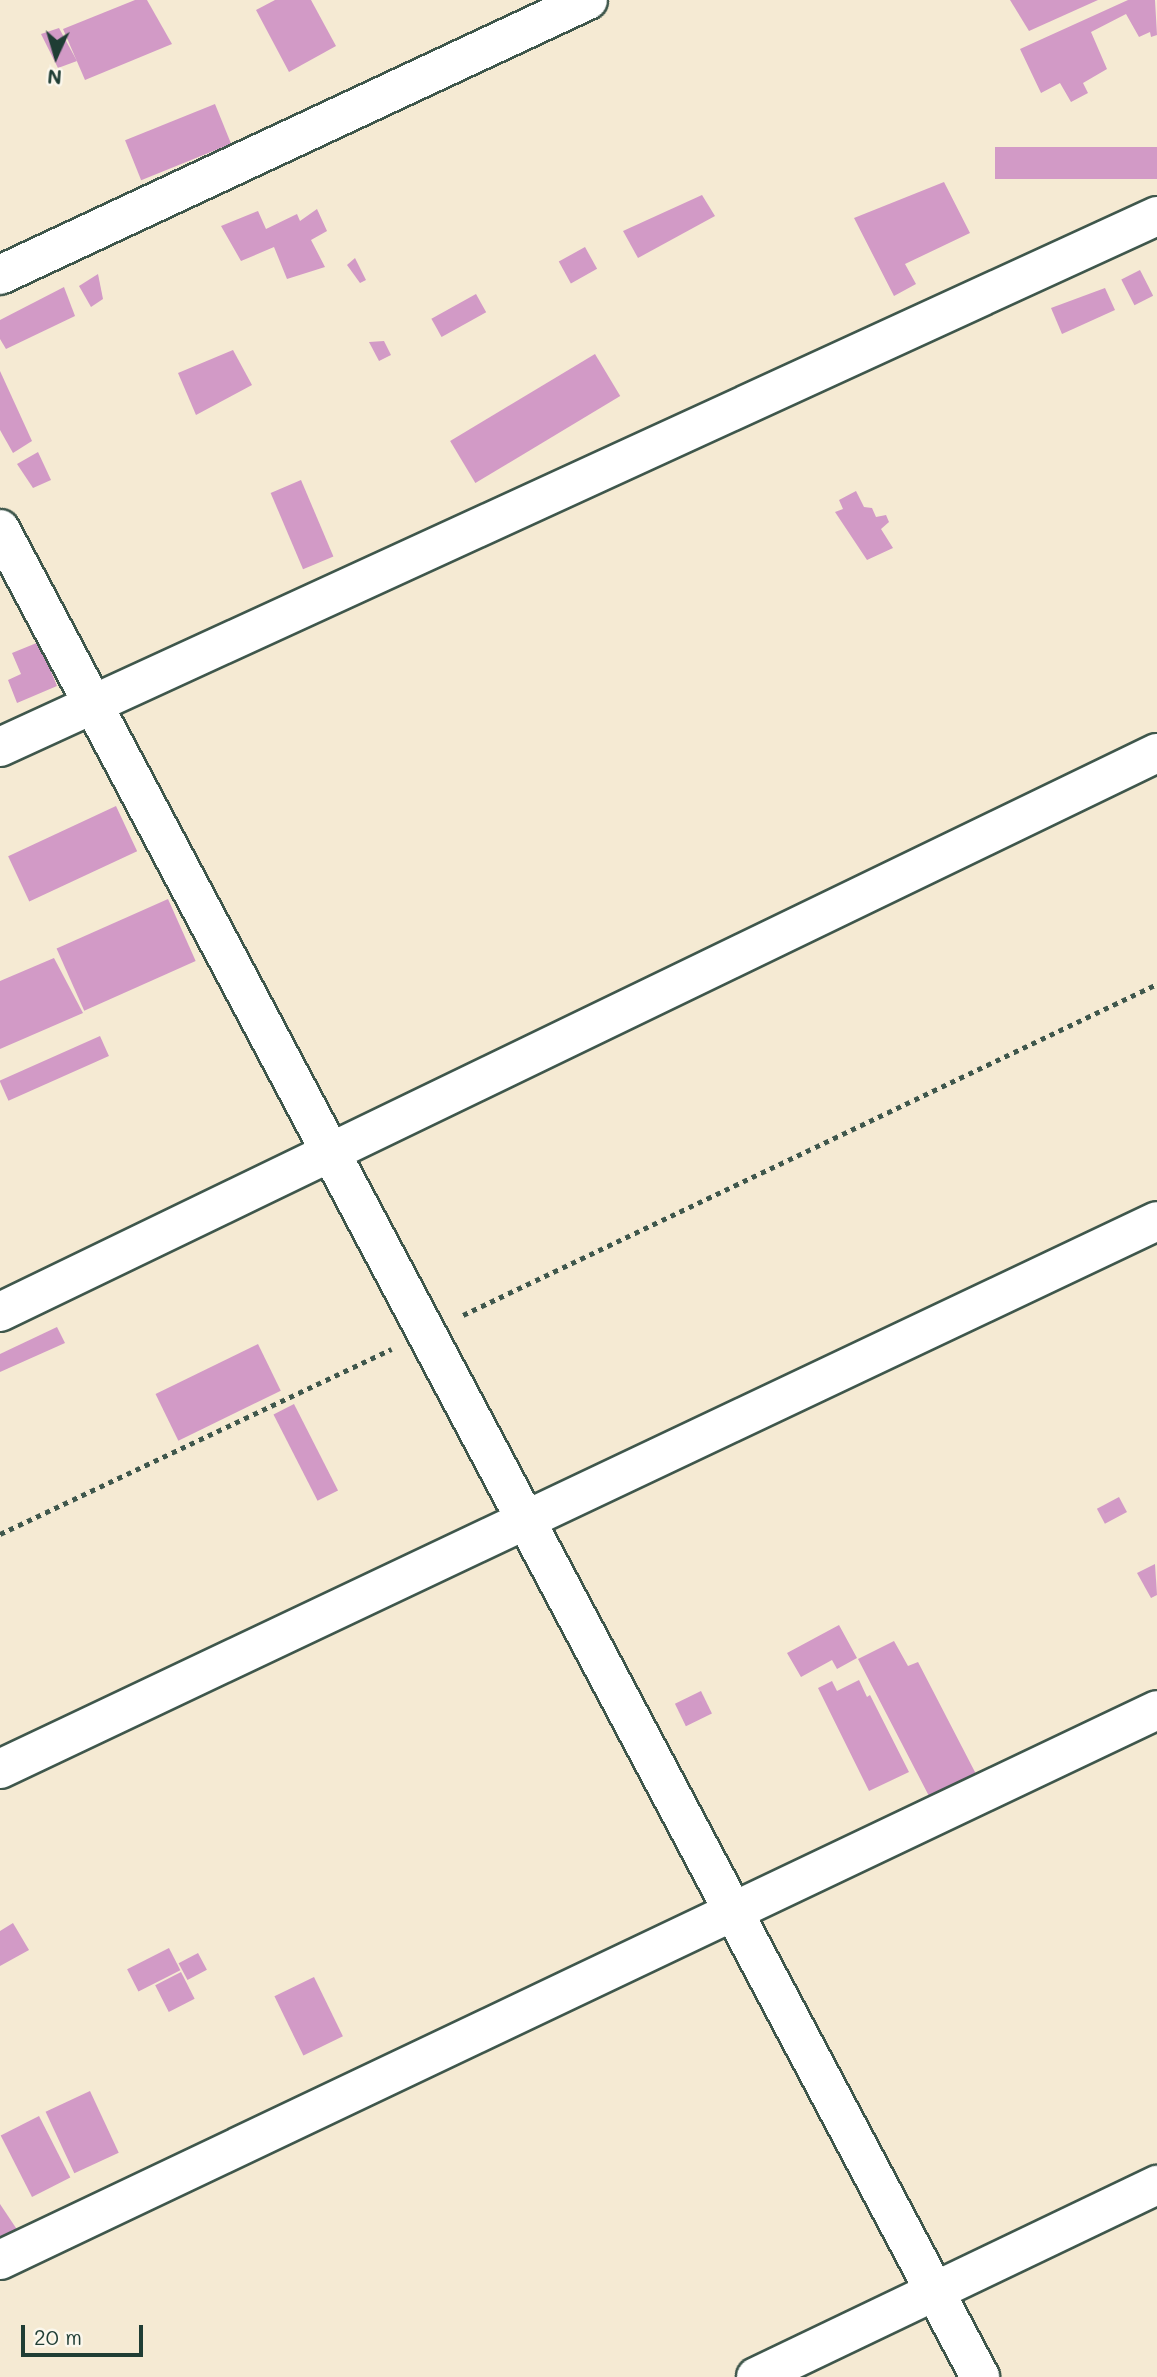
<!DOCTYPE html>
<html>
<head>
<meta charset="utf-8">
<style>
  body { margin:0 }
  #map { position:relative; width:1157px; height:2377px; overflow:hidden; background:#f5ead3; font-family:Mali,sans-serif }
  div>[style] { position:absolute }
  .building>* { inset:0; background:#d29ac6; transform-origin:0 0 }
  .path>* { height:4.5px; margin-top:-2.25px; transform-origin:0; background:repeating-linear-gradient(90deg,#3f574c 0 5px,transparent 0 10px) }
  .roads { filter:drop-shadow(2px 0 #3f574c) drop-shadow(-2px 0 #3f574c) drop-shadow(0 2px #3f574c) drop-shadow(0 -2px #3f574c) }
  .minor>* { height:38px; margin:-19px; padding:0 19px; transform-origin:19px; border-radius:19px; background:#fff }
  span { translate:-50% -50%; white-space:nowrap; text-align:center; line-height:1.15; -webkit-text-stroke:6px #fbf7ec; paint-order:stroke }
  .north { position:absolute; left:21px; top:21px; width:70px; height:70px; -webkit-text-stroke:5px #fbf7ec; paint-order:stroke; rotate:184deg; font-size:19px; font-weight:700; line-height:28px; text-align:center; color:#1f3d34 }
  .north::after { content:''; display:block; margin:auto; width:24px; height:32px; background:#1f3d34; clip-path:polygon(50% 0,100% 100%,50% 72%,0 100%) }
  .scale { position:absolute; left:21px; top:2325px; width:122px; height:32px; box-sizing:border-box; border:4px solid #1f3d34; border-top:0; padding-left:9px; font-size:21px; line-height:24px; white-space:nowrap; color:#1f3d34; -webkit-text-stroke:5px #fbf7ec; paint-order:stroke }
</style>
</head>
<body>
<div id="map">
  <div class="building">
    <i style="clip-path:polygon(135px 0,147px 0,172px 44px,85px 80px,63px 29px)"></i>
    <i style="clip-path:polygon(275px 0,311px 0,336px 46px,289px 72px,256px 10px)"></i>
    <i style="clip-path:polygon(1010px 0,1098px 0,1029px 31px)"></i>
    <i style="clip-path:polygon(1128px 0,1155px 0,1157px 35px,1151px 37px,1150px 32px,1139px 37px,1126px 14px,1091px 32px,1107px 69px,1083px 83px,1088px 93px,1071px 102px,1060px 83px,1041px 93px,1020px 49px)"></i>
    <i style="clip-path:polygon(59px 28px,77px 61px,58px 68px,41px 34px)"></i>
    <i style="left:215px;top:104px;width:43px;height:97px;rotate:68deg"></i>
    <i style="left:1157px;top:147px;width:32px;height:162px;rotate:90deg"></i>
    <i style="clip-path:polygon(944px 182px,970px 233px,905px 264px,916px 284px,894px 296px,854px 218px)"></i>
    <i style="clip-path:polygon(702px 195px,715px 216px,638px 258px,623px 231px)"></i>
    <i style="clip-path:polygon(317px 209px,327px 231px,311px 240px,325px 267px,287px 279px,274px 247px,241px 261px,221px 226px,258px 211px,266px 229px,297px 214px,300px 221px)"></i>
    <i style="left:585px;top:247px;width:25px;height:30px;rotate:61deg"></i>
    <i style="clip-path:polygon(355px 258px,366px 280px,360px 283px,347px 265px)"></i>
    <i style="left:1140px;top:270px;width:29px;height:21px;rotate:63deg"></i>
    <i style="clip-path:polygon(98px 274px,103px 299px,91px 307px,79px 286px)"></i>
    <i style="clip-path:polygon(64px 287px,75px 316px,6px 349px,0 339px,0 320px)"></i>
    <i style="clip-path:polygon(1105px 288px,1115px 310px,1062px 334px,1051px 308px)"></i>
    <i style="left:476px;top:294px;width:21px;height:51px;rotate:61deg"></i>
    <i style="clip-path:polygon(384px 341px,391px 355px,379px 361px,369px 342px)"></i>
    <i style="clip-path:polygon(233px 350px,252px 385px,196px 415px,178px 373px)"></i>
    <i style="left:595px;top:354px;width:49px;height:169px;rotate:59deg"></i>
    <i style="clip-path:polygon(0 371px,32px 441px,13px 453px,0 430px)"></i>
    <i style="clip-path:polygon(38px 452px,51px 480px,33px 488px,17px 464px)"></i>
    <i style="left:301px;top:480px;width:83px;height:33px;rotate:67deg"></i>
    <i style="clip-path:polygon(856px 491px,864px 507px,872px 508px,876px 517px,886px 515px,889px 522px,881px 529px,893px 548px,867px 560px,835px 512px,843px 509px,839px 500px)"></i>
    <i style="clip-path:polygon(39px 642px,57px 686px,17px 703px,8px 680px,21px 674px,12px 653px)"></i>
    <i style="left:116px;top:806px;width:50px;height:119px;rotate:65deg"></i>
    <i style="left:168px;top:899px;width:68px;height:122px;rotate:66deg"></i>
    <i style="clip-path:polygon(54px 958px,83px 1013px,0 1049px,0 981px)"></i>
    <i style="left:100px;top:1036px;width:22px;height:110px;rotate:66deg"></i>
    <i style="clip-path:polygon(57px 1327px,65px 1343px,0 1372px,0 1354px)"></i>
    <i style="left:258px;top:1344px;width:52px;height:114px;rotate:64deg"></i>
    <i style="left:294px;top:1404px;width:97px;height:23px;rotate:63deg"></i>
    <i style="left:1119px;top:1497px;width:17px;height:25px;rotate:62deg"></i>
    <i style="clip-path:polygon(1155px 1564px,1157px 1595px,1151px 1598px,1137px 1573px)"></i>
    <i style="clip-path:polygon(839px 1625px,857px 1658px,837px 1669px,832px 1660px,801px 1677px,787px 1653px)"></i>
    <i style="clip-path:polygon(894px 1641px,908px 1666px,918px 1662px,976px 1774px,930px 1798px,858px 1659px)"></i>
    <i style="clip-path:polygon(859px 1680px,867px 1697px,870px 1695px,909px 1772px,869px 1791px,818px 1688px,832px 1681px,837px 1691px)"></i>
    <i style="left:701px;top:1691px;width:25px;height:29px;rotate:64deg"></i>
    <i style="clip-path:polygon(13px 1923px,29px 1950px,0 1966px,0 1931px)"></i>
    <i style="left:169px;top:1948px;width:25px;height:47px;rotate:63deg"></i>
    <i style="left:198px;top:1953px;width:19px;height:22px;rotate:62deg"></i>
    <i style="left:181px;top:1972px;width:30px;height:29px;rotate:63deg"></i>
    <i style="left:314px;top:1977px;width:66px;height:44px;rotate:64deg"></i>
    <i style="left:90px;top:2091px;width:68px;height:49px;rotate:65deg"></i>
    <i style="left:39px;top:2116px;width:69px;height:43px;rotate:63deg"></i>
    <i style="clip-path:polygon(0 2204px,18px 2231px,0 2243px)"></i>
  </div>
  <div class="path">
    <i style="left:463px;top:1315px;width:769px;rotate:-25.5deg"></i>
    <i style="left:0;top:1534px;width:433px;rotate:-25.3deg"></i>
  </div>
  <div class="roads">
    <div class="minor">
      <i style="left:0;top:275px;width:649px;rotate:-25.06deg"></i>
      <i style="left:0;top:529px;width:2092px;rotate:62.06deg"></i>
      <i style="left:0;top:747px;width:1273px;rotate:-24.65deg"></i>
      <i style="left:0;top:1312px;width:1285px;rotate:-25.79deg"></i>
      <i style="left:0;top:1769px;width:1280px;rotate:-25.34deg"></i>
      <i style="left:0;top:2260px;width:1281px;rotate:-25.42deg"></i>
      <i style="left:756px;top:2377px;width:445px;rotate:-25.6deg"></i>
    </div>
  </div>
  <div class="north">N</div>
  <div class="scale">20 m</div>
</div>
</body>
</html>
